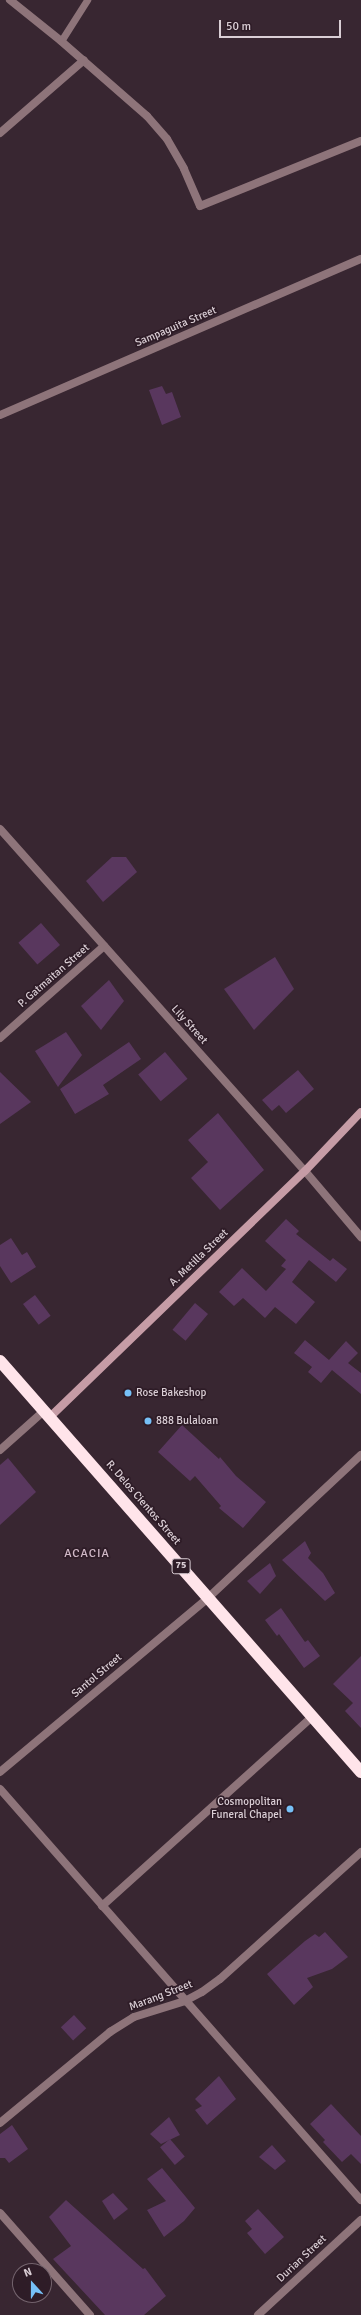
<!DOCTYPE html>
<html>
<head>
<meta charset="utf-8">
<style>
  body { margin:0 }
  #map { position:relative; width:361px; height:2315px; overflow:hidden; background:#382631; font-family:Signika,sans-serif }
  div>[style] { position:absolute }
  .building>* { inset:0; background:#59375e; transform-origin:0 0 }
  .lane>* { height:7px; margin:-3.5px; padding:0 3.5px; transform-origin:3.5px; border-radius:3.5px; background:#8e747a }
  .street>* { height:8px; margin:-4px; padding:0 4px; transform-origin:4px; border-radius:4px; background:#8e747a }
  .secondary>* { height:8px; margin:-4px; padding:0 4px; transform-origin:4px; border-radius:4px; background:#c69ca6 }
  .highway>* { height:12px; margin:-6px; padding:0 6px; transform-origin:6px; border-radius:6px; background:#ffe4ea }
  .dots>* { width:11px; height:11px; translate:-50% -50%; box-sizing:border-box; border:2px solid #2e1c27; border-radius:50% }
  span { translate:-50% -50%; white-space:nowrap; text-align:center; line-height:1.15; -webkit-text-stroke:3.5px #2e1c27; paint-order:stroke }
  .shield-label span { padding:1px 3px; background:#2e1c27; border:1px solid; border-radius:3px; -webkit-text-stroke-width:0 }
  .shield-label { font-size:10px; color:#daced5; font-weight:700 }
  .street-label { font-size:11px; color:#daced5 }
  .poi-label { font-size:11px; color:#daced5 }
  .left { translate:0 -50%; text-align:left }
  .right { translate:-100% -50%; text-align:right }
  .neighbourhood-label { font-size:12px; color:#d1b9c7; letter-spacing:1px }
  .north { position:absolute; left:12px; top:2263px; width:40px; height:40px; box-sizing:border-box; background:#2e1c27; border:1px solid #73636d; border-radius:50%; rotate:339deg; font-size:11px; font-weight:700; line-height:16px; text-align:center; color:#daced5 }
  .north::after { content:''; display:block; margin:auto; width:14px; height:18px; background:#76c0f7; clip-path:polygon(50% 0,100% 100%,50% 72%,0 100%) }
  .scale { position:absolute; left:219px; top:20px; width:122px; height:18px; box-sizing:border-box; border:2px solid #daced5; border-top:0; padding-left:5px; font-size:12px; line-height:14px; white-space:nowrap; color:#daced5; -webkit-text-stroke:3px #2e1c27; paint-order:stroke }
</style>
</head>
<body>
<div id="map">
  <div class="building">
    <i style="clip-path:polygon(162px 386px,166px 394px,172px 392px,181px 417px,162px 425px,149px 390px)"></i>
    <i style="clip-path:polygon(112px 857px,126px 857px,137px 872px,103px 902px,86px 881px)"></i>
    <i style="left:41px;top:923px;width:29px;height:30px;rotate:49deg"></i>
    <i style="clip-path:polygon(275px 957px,294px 989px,254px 1030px,224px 989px)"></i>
    <i style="clip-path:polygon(109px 980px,124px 1001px,101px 1030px,81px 1006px)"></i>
    <i style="clip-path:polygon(66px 1032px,82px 1055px,58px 1087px,35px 1051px)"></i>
    <i style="clip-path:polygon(129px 1042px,141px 1059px,103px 1085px,109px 1094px,75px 1114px,60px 1089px)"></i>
    <i style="left:165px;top:1052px;width:35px;height:35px;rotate:50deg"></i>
    <i style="clip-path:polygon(298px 1070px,314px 1089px,286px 1113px,279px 1105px,272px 1111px,262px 1100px)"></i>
    <i style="clip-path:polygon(0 1072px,31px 1102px,0 1124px)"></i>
    <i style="clip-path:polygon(218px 1113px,264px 1170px,220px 1210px,191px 1178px,208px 1162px,188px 1140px)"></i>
    <i style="clip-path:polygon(286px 1219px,299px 1231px,296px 1234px,330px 1261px,333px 1258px,347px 1269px,336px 1282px,309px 1260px,292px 1282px,315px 1302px,296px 1324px,275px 1307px,265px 1318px,243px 1298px,234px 1306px,219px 1292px,242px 1268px,266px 1291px,286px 1269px,281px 1266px,286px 1260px,265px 1241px)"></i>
    <i style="clip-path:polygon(11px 1238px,22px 1255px,27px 1252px,36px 1267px,11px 1283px,0 1266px,0 1245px)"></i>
    <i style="left:35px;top:1295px;width:26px;height:15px;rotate:53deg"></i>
    <i style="left:195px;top:1303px;width:17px;height:35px;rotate:40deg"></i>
    <i style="clip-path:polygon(305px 1340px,329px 1360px,346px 1341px,358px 1353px,348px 1363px,361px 1373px,361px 1394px,332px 1370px,321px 1383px,308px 1372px,312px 1367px,294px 1353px)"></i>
    <i style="clip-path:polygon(182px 1425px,219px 1459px,220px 1457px,236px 1476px,266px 1502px,243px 1528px,219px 1508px,221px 1506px,195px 1476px,190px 1481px,158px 1452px)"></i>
    <i style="clip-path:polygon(8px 1458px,36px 1492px,0 1525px,0 1465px)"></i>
    <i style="clip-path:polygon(305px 1541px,311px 1553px,308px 1558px,323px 1573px,335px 1593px,325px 1601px,282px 1560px)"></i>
    <i style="clip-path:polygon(270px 1563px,276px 1576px,260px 1594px,247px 1581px)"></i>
    <i style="clip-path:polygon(281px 1608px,305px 1642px,308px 1640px,320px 1656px,304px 1668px,279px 1634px,277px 1636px,265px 1620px)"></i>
    <i style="clip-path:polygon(361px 1656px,361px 1728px,345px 1711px,353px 1703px,333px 1684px)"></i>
    <i style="clip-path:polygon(325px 1932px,348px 1957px,332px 1969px,307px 1978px,313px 1987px,294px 2005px,267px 1974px,305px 1941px,315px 1934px,319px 1937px)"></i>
    <i style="left:74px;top:2015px;width:18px;height:18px;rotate:47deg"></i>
    <i style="clip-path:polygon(219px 2076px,236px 2099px,207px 2125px,195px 2110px,202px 2106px,195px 2099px)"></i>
    <i style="clip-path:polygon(331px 2104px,361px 2136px,361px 2164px,351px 2154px,342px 2162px,323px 2142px,325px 2140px,310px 2124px)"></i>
    <i style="clip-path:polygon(169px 2117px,180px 2135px,161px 2144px,150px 2134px)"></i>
    <i style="clip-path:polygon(12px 2125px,28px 2149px,9px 2163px,5px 2158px,0 2158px,0 2134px)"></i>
    <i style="left:170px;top:2139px;width:23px;height:13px;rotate:50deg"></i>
    <i style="clip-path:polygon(272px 2145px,286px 2161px,275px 2170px,259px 2157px)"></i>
    <i style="clip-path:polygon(162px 2168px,195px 2208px,184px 2221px,164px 2237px,147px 2210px,166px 2201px,147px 2179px)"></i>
    <i style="clip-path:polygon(113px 2193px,128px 2209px,114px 2220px,102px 2201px)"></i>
    <i style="clip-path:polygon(66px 2200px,143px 2269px,145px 2268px,166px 2296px,144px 2315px,105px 2315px,53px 2259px,71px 2246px,49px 2217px)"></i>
    <i style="clip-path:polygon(258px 2209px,284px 2237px,265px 2254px,247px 2233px,252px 2229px,245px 2221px)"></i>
  </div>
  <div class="lane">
    <i style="left:61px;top:41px;width:49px;rotate:-57.6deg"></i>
  </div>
  <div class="street">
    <i style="left:10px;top:0;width:65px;rotate:38.8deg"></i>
    <i style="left:61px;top:41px;width:114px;rotate:41.1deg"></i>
    <i style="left:147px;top:116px;width:30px;rotate:49deg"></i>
    <i style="left:167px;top:139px;width:34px;rotate:60deg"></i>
    <i style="left:184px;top:169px;width:40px;rotate:66.6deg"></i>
    <i style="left:200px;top:206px;width:174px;rotate:-22deg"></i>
    <i style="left:0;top:133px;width:111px;rotate:-41deg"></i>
    <i style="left:0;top:415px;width:393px;rotate:-23.4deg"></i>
    <i style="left:0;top:829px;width:458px;rotate:48.3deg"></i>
    <i style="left:305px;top:1171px;width:87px;rotate:49.7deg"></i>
    <i style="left:0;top:1038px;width:139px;rotate:-41.5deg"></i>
    <i style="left:0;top:1450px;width:59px;rotate:-41.6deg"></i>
    <i style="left:0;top:1772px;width:273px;rotate:-39.9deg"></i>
    <i style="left:209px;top:1597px;width:208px;rotate:-43.1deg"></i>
    <i style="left:0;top:1789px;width:547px;rotate:48.71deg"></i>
    <i style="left:102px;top:1906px;width:284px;rotate:-42deg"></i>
    <i style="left:0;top:2123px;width:143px;rotate:-39.6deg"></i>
    <i style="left:110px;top:2032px;width:28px;rotate:-32deg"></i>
    <i style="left:134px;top:2017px;width:53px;rotate:-17.4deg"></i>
    <i style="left:185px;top:2001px;width:19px;rotate:-28deg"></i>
    <i style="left:202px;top:1992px;width:22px;rotate:-36deg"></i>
    <i style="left:220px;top:1979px;width:190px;rotate:-42deg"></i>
    <i style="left:0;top:2213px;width:136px;rotate:48.6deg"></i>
    <i style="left:258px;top:2315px;width:140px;rotate:-42.7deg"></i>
  </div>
  <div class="secondary">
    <i style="left:50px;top:1417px;width:354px;rotate:-44deg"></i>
    <i style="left:305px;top:1171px;width:81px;rotate:-46.5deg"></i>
  </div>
  <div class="highway">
    <i style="left:0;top:1361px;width:547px;rotate:48.71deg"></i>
  </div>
  <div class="dots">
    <i style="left:128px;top:1393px;background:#76c0f7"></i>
    <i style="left:148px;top:1421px;background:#76c0f7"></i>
    <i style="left:290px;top:1809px;background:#76c0f7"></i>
  </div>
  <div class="shield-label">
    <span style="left:181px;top:1566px">75</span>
  </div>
  <div class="street-label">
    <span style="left:176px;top:327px;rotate:-23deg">Sampaguita Street</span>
    <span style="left:54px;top:976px;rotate:-41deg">P. Gatmaitan Street</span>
    <span style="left:189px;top:1025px;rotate:48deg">Lily Street</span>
    <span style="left:199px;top:1258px;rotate:-44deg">A. Metilla Street</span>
    <span style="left:143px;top:1503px;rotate:49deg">R. Delos Cientos Street</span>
    <span style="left:97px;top:1676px;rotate:-40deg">Santol Street</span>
    <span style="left:161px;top:1996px;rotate:-21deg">Marang Street</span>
    <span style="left:302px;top:2259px;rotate:-43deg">Durian Street</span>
  </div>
  <div class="poi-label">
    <span class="left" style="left:136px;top:1393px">Rose Bakeshop</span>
    <span class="left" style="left:156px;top:1421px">888 Bulaloan</span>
    <span class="right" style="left:282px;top:1809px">Cosmopolitan<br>Funeral Chapel</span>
  </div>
  <div class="neighbourhood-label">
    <span style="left:87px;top:1554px">ACACIA</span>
  </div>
  <div class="north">N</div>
  <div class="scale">50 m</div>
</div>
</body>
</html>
